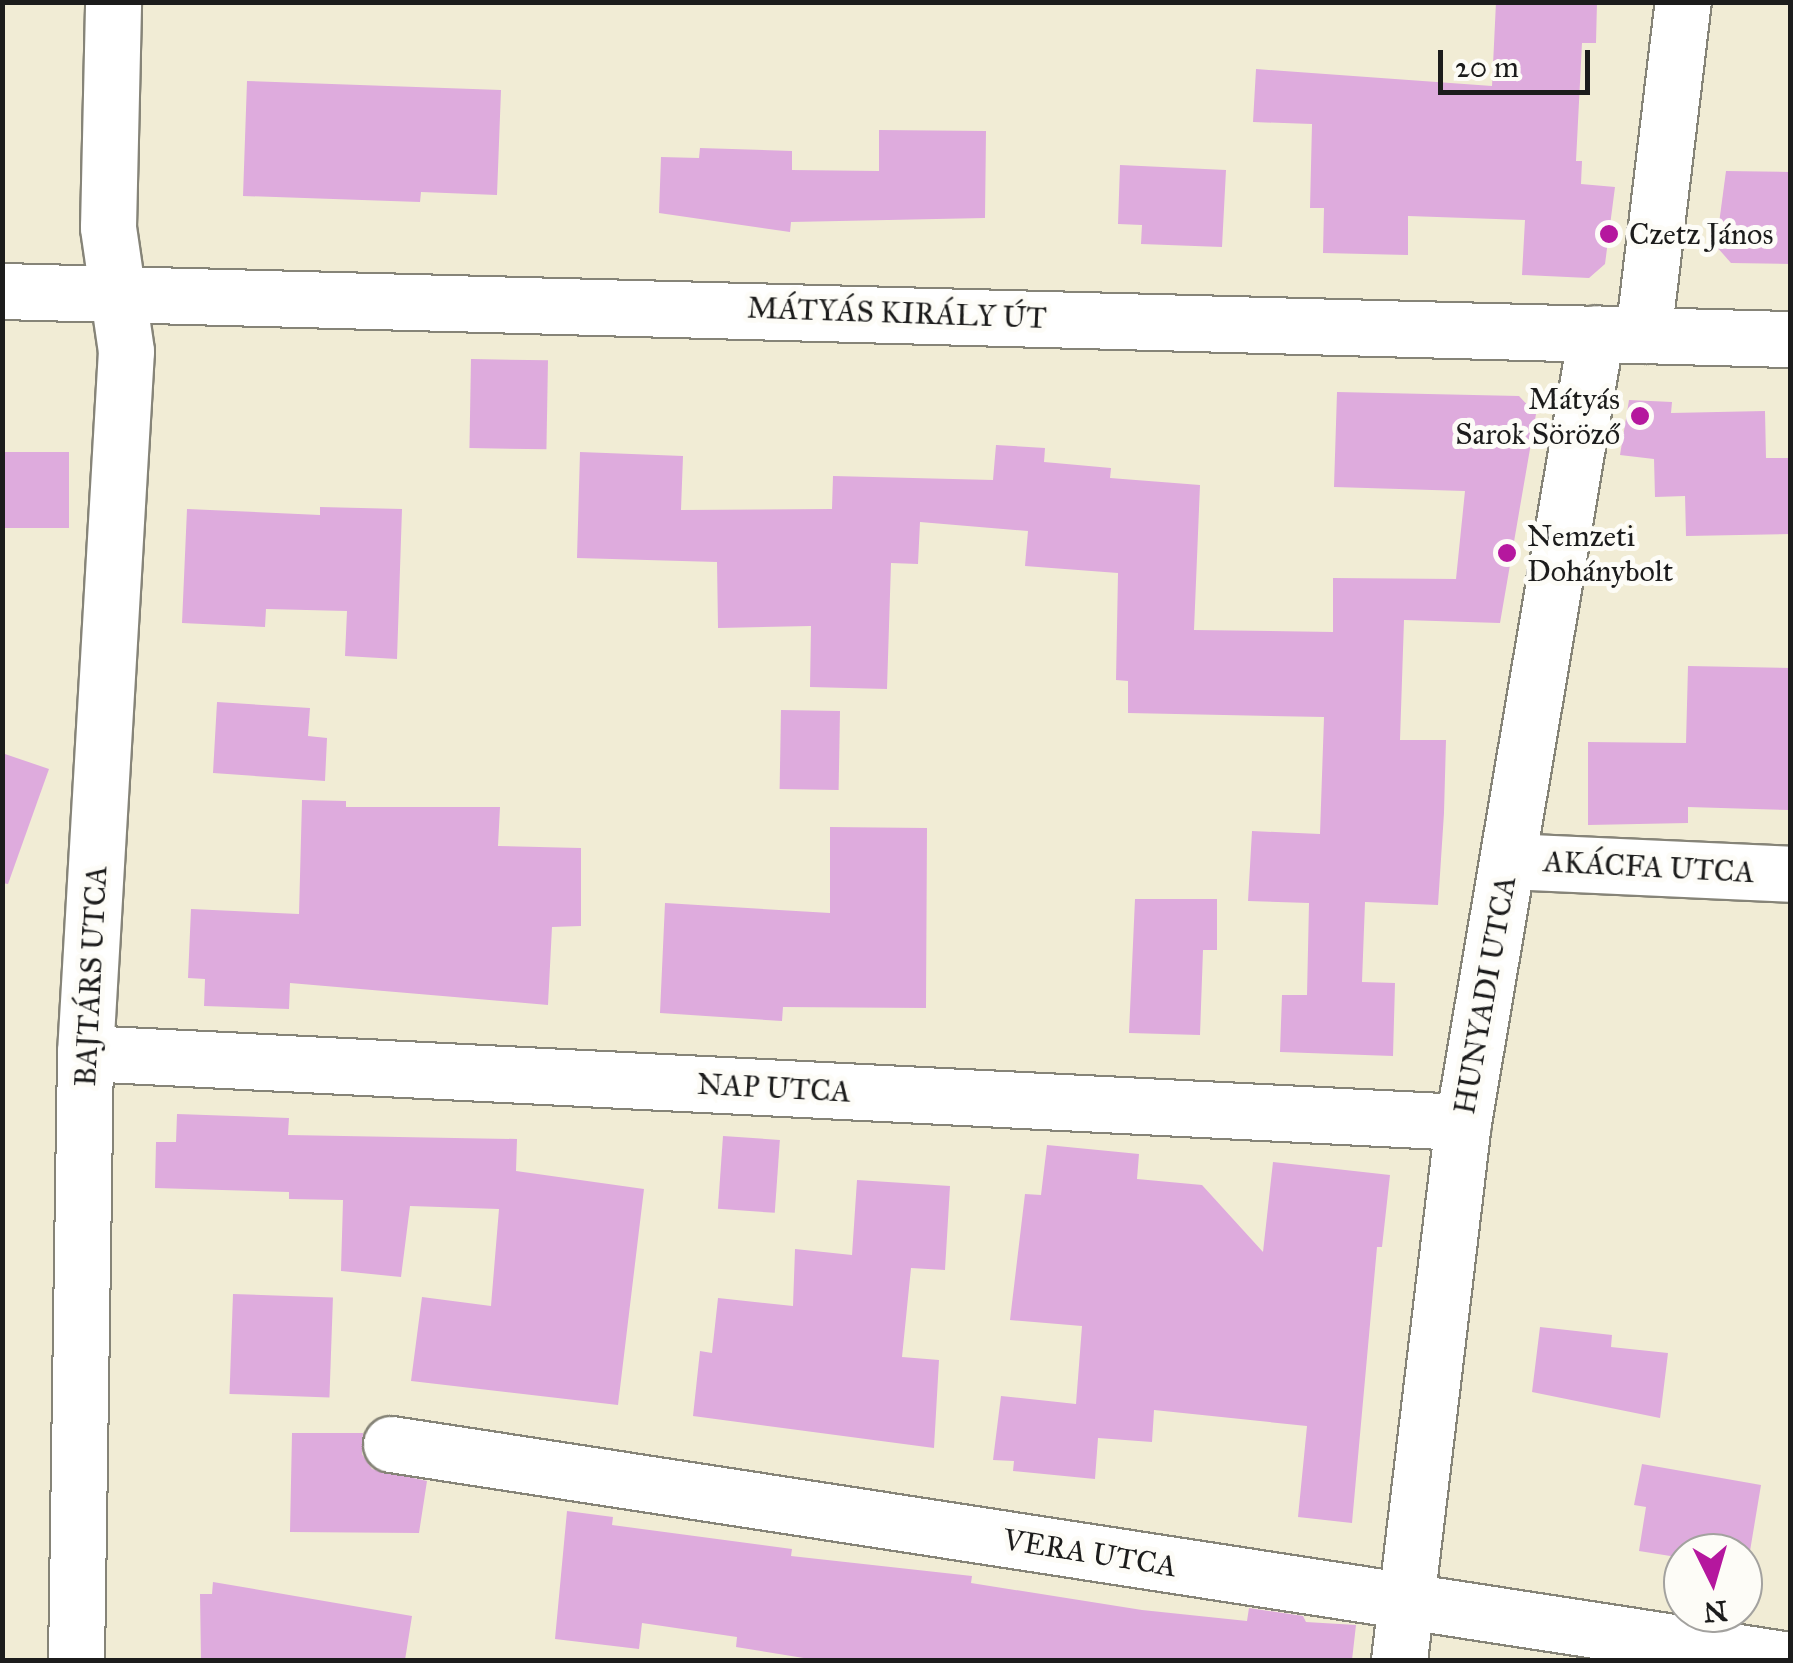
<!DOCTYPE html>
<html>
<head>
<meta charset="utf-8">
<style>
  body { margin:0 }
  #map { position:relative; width:1793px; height:1663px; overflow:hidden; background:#f1ecd5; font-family:"IM FELL Great Primer",serif }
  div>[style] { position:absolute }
  .building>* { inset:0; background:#deabdd; transform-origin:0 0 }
  .roads { filter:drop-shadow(2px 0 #868478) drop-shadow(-2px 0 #868478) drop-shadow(0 2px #868478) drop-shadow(0 -2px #868478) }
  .minor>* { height:55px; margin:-27.5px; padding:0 27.5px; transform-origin:27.5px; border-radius:27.5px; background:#fff }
  .dots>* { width:28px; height:28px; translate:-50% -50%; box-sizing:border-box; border:5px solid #fdfcf7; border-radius:50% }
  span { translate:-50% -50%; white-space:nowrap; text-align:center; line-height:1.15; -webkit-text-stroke:10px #fdfcf7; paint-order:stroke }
  .poi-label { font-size:30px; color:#1c1c1c }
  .left { translate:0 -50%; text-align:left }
  .right { translate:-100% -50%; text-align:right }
  .street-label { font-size:30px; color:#1c1c1c }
  .frame { position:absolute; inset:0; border:5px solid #1c1c1c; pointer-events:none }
  .north { position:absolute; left:1663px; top:1533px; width:100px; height:100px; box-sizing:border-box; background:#fdfcf7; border:2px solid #a3a29f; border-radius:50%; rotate:175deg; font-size:28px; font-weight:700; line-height:40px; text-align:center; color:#1c1c1c }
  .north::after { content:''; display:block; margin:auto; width:35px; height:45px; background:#b5179e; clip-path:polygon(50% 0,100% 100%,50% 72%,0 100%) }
  .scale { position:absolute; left:1438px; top:50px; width:152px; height:45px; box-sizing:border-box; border:5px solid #1c1c1c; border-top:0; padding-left:12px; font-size:30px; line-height:35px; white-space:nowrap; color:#1c1c1c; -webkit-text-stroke:8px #fdfcf7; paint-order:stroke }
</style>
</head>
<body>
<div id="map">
  <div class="building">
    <i style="clip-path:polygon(1496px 2px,1597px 2px,1596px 43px,1582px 43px,1576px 161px,1582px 161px,1581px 184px,1615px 187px,1605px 264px,1589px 278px,1522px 275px,1525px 220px,1408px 216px,1408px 255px,1323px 253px,1324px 208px,1310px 208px,1312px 124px,1253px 122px,1256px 69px,1492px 86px)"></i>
    <i style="clip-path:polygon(247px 81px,501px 90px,497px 195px,421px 192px,420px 202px,243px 196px)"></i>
    <i style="clip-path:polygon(879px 130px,986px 131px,985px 218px,791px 222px,790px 232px,659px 213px,661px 157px,699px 158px,700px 148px,792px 151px,792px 170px,879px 171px)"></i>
    <i style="clip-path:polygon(1120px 165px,1226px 170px,1222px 247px,1141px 244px,1142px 225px,1118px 224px)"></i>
    <i style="clip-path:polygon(1726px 171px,1790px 172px,1790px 264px,1731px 263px,1716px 246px)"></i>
    <i style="left:471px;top:359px;width:77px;height:89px;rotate:1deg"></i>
    <i style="clip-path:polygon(1337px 392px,1519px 396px,1536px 414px,1500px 623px,1404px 620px,1400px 740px,1446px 740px,1444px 813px,1438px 905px,1365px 902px,1362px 982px,1395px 983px,1393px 1056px,1280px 1052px,1282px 995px,1307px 995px,1309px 903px,1248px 901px,1252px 831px,1320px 834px,1324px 717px,1128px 713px,1128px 681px,1116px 680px,1118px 573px,1025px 566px,1028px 531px,920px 522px,918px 564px,891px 563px,887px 689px,810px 687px,811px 626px,718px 628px,717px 562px,577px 558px,580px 452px,683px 456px,681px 510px,832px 509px,833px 476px,993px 480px,996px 445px,1045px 448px,1044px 462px,1111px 468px,1110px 478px,1200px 485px,1194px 630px,1333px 632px,1333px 578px,1456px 579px,1465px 491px,1334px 487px)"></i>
    <i style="clip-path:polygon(1629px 400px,1672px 402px,1671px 413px,1765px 411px,1766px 458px,1790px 458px,1790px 534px,1686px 536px,1685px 496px,1655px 497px,1654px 459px,1620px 455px)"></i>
    <i style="left:2px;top:452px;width:67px;height:76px"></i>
    <i style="clip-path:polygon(320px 507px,402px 509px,397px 659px,345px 656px,347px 611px,266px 609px,265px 627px,182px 623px,187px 509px,320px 515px)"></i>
    <i style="clip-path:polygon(1688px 666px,1790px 668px,1790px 810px,1688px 807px,1688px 823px,1588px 825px,1588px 742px,1686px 743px)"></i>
    <i style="clip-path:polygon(217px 702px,310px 708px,308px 736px,327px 738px,325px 781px,213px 773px)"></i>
    <i style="left:781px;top:710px;width:59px;height:79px;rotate:1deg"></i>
    <i style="clip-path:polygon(2px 753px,49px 769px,8px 884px,2px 883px)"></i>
    <i style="clip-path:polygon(302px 800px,346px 801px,346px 807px,500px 807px,498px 846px,581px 848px,581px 926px,552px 927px,548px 1005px,290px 983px,289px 1009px,204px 1006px,205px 979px,188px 978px,191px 909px,299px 914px)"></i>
    <i style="clip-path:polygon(830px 827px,927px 828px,926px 1008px,783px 1007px,782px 1021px,660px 1013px,665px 903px,830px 913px)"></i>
    <i style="clip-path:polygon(1135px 899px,1217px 899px,1217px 950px,1203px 950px,1200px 1035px,1129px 1033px)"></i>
    <i style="clip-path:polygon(177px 1114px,289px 1118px,288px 1135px,517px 1139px,516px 1171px,644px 1189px,618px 1405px,411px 1381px,422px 1297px,491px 1306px,499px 1209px,410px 1206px,401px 1277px,341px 1271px,343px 1200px,289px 1199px,289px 1192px,155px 1188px,156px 1142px,176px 1142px)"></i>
    <i style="left:723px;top:1136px;width:57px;height:73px;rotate:4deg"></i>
    <i style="clip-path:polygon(1047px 1145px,1139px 1154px,1137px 1179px,1202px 1185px,1263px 1252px,1273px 1162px,1390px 1175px,1382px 1247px,1377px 1247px,1352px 1523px,1298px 1517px,1307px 1426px,1154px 1410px,1152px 1442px,1098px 1438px,1095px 1479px,1013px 1471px,1014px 1461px,993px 1460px,1001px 1396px,1076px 1404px,1082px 1326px,1010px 1320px,1025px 1194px,1041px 1195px)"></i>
    <i style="clip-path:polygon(857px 1180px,950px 1186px,945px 1270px,911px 1268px,902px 1357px,939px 1360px,934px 1448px,693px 1416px,700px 1351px,712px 1353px,718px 1298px,793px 1306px,795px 1249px,852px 1255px)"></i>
    <i style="left:233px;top:1294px;width:100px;height:100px;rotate:2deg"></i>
    <i style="clip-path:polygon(1540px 1327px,1612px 1335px,1611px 1347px,1668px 1353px,1660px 1418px,1532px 1392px)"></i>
    <i style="clip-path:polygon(292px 1433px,363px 1433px,362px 1454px,372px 1469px,427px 1481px,419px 1533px,290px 1532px)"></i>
    <i style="clip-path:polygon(1642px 1464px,1761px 1485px,1747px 1569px,1743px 1553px,1683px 1553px,1683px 1558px,1639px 1551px,1646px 1507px,1634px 1505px)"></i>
    <i style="clip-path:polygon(567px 1511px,613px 1517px,612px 1525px,792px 1549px,791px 1556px,972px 1576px,971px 1583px,1142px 1610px,1247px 1621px,1249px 1608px,1303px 1616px,1306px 1622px,1356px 1625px,1352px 1660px,816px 1660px,736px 1647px,737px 1637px,642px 1623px,639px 1649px,555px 1639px)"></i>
    <i style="clip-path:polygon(213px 1582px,412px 1616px,405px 1660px,201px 1660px,200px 1594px,212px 1594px)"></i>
  </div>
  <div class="roads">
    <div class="minor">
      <i style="left:2px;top:291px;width:1789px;rotate:1.54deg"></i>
      <i style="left:1643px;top:335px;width:335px;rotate:-83.2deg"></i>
      <i style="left:1508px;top:861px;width:282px;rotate:2.6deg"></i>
      <i style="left:85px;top:1053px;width:1380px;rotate:2.87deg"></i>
      <i style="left:391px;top:1444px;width:1416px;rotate:8.78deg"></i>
      <i style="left:76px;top:1660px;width:607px;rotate:-89.15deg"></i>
      <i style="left:85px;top:1053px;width:703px;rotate:-86.66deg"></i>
      <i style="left:126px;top:351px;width:125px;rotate:-98.3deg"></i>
      <i style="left:108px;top:227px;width:225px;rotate:-88.7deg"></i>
      <i style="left:1399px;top:1660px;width:542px;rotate:-83.22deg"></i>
      <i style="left:1463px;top:1122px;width:800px;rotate:-80.43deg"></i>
    </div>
  </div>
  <div class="dots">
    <i style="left:1609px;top:234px;background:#b5179e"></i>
    <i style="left:1640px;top:416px;background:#b5179e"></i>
    <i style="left:1507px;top:553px;background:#b5179e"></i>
  </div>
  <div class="poi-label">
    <span class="left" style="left:1629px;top:234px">Czetz János</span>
    <span class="right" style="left:1620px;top:416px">Mátyás<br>Sarok Söröző</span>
    <span class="left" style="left:1527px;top:553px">Nemzeti<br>Dohánybolt</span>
  </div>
  <div class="street-label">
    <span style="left:897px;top:313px;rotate:2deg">MÁTYÁS KIRÁLY ÚT</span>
    <span style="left:1649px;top:867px;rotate:3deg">AKÁCFA UTCA</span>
    <span style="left:91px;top:976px;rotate:-87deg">BAJTÁRS UTCA</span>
    <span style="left:1485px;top:995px;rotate:-80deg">HUNYADI UTCA</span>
    <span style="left:774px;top:1088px;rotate:3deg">NAP UTCA</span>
    <span style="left:1090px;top:1553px;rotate:9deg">VERA UTCA</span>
  </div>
  <div class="frame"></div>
  <div class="north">N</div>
  <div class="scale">20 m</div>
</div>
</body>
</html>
